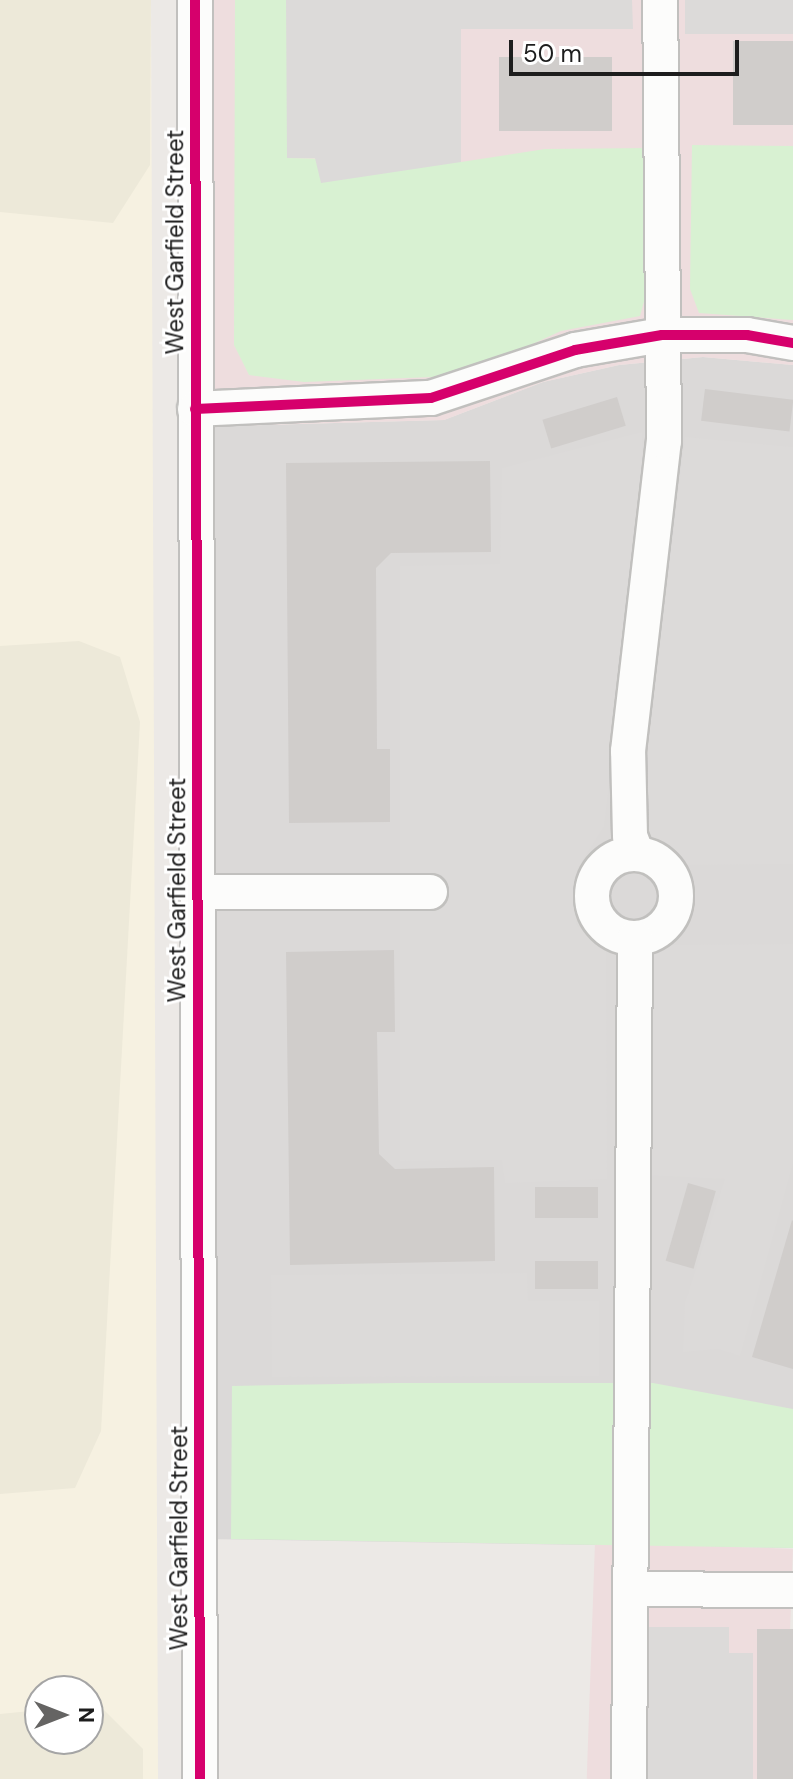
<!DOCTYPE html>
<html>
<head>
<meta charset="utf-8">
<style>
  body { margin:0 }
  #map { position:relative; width:793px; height:1779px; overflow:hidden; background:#ece9e6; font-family:"DM Sans",sans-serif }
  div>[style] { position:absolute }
  .residential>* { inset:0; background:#dbd9d8 }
  .commercial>* { inset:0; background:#eeddde; transform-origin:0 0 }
  .education>* { inset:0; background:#f6f1e1 }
  .farmland>* { inset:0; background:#ede9d9 }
  .park>* { inset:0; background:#d8f1d2 }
  .parking>* { inset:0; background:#dcdad9; transform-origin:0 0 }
  .building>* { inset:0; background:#d0cdcb; transform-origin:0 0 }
  .roads { filter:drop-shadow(2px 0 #c1c0be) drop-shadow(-2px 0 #c1c0be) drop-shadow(0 2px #c1c0be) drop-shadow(0 -2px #c1c0be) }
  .minor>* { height:34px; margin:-17px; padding:0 17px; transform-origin:17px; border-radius:17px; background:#fcfcfb }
  .minor>.ring { margin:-17px; padding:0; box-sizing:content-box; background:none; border:34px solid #fcfcfb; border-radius:50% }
  .cycleway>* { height:10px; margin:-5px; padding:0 5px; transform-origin:5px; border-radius:5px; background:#d6006c }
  span { translate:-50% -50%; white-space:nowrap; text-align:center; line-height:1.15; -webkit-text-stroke:6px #fff; paint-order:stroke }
  .street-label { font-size:24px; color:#1d1d1d }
  .north { position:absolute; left:24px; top:1675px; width:80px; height:80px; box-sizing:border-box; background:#fff; border:2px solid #a5a5a5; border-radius:50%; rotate:90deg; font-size:22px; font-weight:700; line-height:32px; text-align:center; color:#1d1d1d }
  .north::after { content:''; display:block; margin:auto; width:28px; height:36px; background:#656463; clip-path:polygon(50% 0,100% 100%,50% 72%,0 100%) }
  .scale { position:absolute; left:509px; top:40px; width:230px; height:36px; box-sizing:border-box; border:4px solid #1d1d1d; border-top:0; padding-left:10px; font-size:24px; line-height:28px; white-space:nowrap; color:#1d1d1d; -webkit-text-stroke:6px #fff; paint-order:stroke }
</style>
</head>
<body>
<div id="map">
  <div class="residential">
    <i style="clip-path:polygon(703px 357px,793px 365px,793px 1548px,199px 1539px,195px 427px,444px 420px,543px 382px,619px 365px)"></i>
  </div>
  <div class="commercial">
    <i style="clip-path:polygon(195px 0,793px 0,793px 365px,703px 357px,619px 365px,543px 382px,444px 420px,195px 427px)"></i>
    <i style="left:595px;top:1542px;width:198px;height:237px;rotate:2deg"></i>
  </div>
  <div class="education">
    <i style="clip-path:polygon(evenodd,0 0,151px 0,158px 1779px,0 1779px,0 0,40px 1691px,88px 1691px,88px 1739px,40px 1739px,40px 1691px)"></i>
  </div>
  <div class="farmland">
    <i style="clip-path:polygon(0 0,151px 0,150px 165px,113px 223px,0 212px)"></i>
    <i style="clip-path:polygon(79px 641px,120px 657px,140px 722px,101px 1431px,75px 1488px,0 1494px,0 646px)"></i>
    <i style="clip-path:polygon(97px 1703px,143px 1749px,143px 1779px,0 1779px,0 1714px,40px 1710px,40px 1739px,88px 1739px,88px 1704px)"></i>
  </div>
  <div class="park">
    <i style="clip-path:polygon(235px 0,287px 0,287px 158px,461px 162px,545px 149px,647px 148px,648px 287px,640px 316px,561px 331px,487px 365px,433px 377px,304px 382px,249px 375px,234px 345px)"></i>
    <i style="clip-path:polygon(692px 145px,793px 146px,793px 320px,699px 313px,690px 289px)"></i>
    <i style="clip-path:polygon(396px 1383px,653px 1383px,793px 1409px,793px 1548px,231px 1539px,232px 1386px)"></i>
  </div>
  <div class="parking">
    <i style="clip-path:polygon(286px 0,632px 0,633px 29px,461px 29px,461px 162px,321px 183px,315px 158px,287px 158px)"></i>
    <i style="left:685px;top:0;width:108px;height:34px"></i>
    <i style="clip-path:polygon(642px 432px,643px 502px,604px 826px,577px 869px,576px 925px,606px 946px,607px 1179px,505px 1183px,502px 1160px,400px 1161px,400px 566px,500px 564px,502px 468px)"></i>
    <i style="clip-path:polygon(685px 437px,793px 447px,793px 864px,676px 865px,645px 828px,648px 739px)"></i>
    <i style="clip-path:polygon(793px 944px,793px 1163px,740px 1356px,718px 1349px,683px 1352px,685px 1303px,725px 1179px,646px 1175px,642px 973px,653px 945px)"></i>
    <i style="clip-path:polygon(527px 1273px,528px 1301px,599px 1301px,599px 1376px,272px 1377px,271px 1275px)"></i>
    <i style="clip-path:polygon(648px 1627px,729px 1627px,729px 1653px,753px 1653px,753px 1779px,648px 1779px)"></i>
  </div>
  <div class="building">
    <i style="left:733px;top:41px;width:60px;height:84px"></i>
    <i style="left:499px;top:57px;width:113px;height:74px"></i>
    <i style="left:705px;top:389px;width:89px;height:32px;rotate:7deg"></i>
    <i style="left:617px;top:397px;width:30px;height:78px;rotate:73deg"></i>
    <i style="clip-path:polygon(490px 461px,491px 552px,391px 553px,376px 568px,377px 749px,390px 749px,390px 822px,289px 823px,286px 463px)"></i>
    <i style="clip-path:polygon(394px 950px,395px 1032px,377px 1032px,379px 1154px,395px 1169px,494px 1167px,495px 1261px,290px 1265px,286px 952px)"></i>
    <i style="left:688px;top:1183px;width:29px;height:81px;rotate:16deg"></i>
    <i style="left:598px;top:1187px;width:31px;height:63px;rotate:90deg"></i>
    <i style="clip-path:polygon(792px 1220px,793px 1221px,793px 1369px,752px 1357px)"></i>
    <i style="left:535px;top:1261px;width:63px;height:28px"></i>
    <i style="left:757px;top:1629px;width:36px;height:150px"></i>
  </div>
  <div class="roads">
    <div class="minor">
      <i style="left:195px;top:0;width:1779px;rotate:89.84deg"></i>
      <i style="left:195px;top:409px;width:236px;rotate:-2.7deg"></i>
      <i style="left:431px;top:398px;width:152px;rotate:-18.4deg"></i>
      <i style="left:575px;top:350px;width:88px;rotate:-9.8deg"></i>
      <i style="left:662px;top:335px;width:85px"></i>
      <i style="left:747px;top:335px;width:47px;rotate:9.9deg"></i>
      <i style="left:637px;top:854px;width:19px;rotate:-111deg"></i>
      <i style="left:630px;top:836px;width:85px;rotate:-91.3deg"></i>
      <i style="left:628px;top:751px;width:312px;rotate:-83.4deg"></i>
      <i style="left:664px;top:441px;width:441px;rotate:-90.5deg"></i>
      <i class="ring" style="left:592px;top:854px;width:50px;height:50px"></i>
      <i style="left:197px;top:892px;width:233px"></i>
      <i style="left:630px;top:1589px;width:163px;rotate:0.4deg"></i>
      <i style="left:629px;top:1779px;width:841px;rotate:-89.59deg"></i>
    </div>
  </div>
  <div class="cycleway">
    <i style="left:195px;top:0;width:1779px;rotate:89.84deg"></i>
    <i style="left:195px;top:409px;width:236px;rotate:-2.7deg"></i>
    <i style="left:431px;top:398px;width:152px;rotate:-18.4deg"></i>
    <i style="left:575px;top:350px;width:88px;rotate:-9.8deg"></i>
    <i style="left:662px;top:335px;width:85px"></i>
    <i style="left:747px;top:335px;width:47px;rotate:9.9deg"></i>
  </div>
  <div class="street-label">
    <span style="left:175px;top:242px;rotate:-90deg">West Garfield Street</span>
    <span style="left:177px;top:890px;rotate:-90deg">West Garfield Street</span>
    <span style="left:179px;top:1538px;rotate:-90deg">West Garfield Street</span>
  </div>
  <div class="north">N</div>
  <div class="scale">50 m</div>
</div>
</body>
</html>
